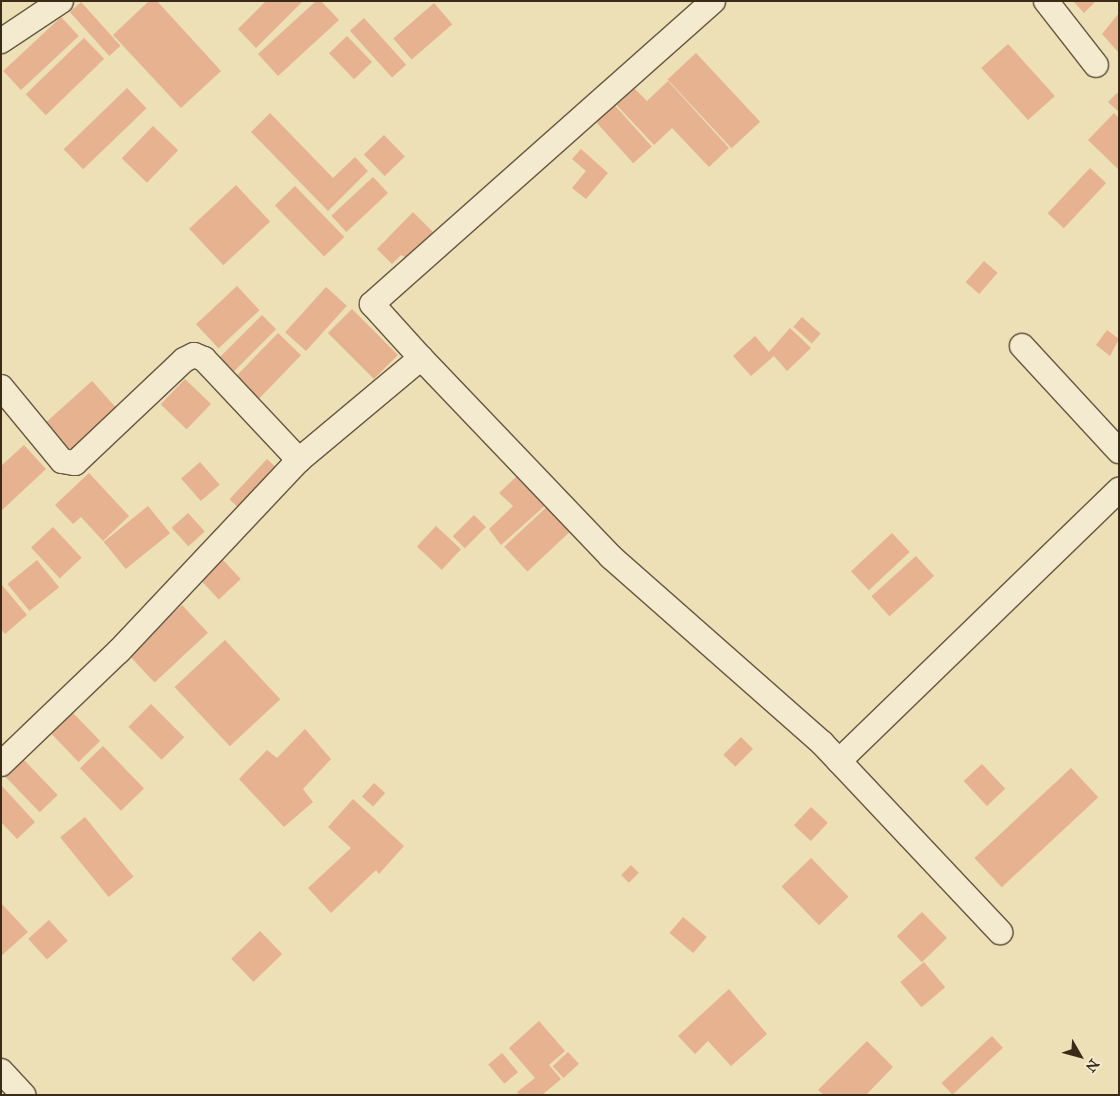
<!DOCTYPE html>
<html>
<head>
<meta charset="utf-8">
<style>
  body { margin:0 }
  #map { position:relative; width:1120px; height:1096px; overflow:hidden; background:#eddfb6; font-family:"IM FELL Great Primer",serif }
  div>[style] { position:absolute }
  .building>* { inset:0; background:#e7b290; transform-origin:0 0 }
  .roads { filter:drop-shadow(1px 0 #665840) drop-shadow(-1px 0 #665840) drop-shadow(0 1px #665840) drop-shadow(0 -1px #665840) }
  .street>* { height:24px; margin:-12px; padding:0 12px; transform-origin:12px; border-radius:12px; background:#f3ead0 }
  span { translate:-50% -50%; white-space:nowrap; text-align:center; line-height:1.15; -webkit-text-stroke:4px #f3ead0; paint-order:stroke }
  .frame { position:absolute; inset:0; border:2px solid #392b18; pointer-events:none }
  .north { position:absolute; left:1055px; top:1031px; width:50px; height:50px; -webkit-text-stroke:4px #f3ead0; paint-order:stroke; rotate:128deg; font-size:14px; font-weight:700; line-height:20px; text-align:center; color:#392b18 }
  .north::after { content:''; display:block; margin:auto; width:18px; height:22px; background:#392b18; clip-path:polygon(50% 0,100% 100%,50% 72%,0 100%) }
</style>
</head>
<body>
<div id="map">
  <div class="building">
    <i style="clip-path:polygon(149px 1px,157px 1px,221px 71px,181px 108px,113px 35px)"></i>
    <i style="clip-path:polygon(266px 1px,303px 1px,256px 48px,238px 29px)"></i>
    <i style="clip-path:polygon(316px 1px,321px 1px,339px 20px,278px 76px,258px 54px)"></i>
    <i style="clip-path:polygon(1073px 1px,1096px 1px,1084px 13px)"></i>
    <i style="left:81px;top:2px;width:59px;height:15px;rotate:48deg"></i>
    <i style="left:434px;top:3px;width:28px;height:54px;rotate:49deg"></i>
    <i style="clip-path:polygon(1119px 13px,1119px 53px,1102px 34px)"></i>
    <i style="left:61px;top:17px;width:26px;height:79px;rotate:47deg"></i>
    <i style="left:364px;top:18px;width:63px;height:19px;rotate:48deg"></i>
    <i style="left:347px;top:36px;width:36px;height:25px;rotate:46deg"></i>
    <i style="left:84px;top:38px;width:29px;height:81px;rotate:46deg"></i>
    <i style="left:1008px;top:44px;width:70px;height:36px;rotate:48deg"></i>
    <i style="left:696px;top:53px;width:94px;height:39px;rotate:47deg"></i>
    <i style="clip-path:polygon(668px 81px,729px 148px,709px 167px,672px 128px,654px 145px,610px 98px,628px 82px,647px 101px)"></i>
    <i style="left:127px;top:88px;width:28px;height:88px;rotate:46deg"></i>
    <i style="clip-path:polygon(1117px 93px,1119px 94px,1118px 111px,1108px 102px)"></i>
    <i style="left:609px;top:99px;width:64px;height:25px;rotate:48deg"></i>
    <i style="clip-path:polygon(270px 113px,333px 178px,355px 157px,368px 171px,328px 211px,251px 132px)"></i>
    <i style="clip-path:polygon(1114px 113px,1119px 118px,1119px 170px,1088px 140px)"></i>
    <i style="left:153px;top:126px;width:35px;height:45px;rotate:44deg"></i>
    <i style="left:384px;top:135px;width:30px;height:28px;rotate:46deg"></i>
    <i style="clip-path:polygon(581px 149px,608px 173px,586px 199px,572px 188px,586px 171px,572px 159px)"></i>
    <i style="left:1090px;top:168px;width:22px;height:62px;rotate:43deg"></i>
    <i style="left:373px;top:177px;width:22px;height:57px;rotate:47deg"></i>
    <i style="left:236px;top:185px;width:50px;height:64px;rotate:47deg"></i>
    <i style="left:295px;top:186px;width:71px;height:28px;rotate:46deg"></i>
    <i style="clip-path:polygon(413px 212px,434px 233px,408px 259px,401px 255px,392px 264px,377px 249px)"></i>
    <i style="left:984px;top:261px;width:18px;height:28px;rotate:41deg"></i>
    <i style="left:237px;top:286px;width:33px;height:56px;rotate:47deg"></i>
    <i style="left:326px;top:287px;width:28px;height:61px;rotate:42deg"></i>
    <i style="left:352px;top:309px;width:65px;height:34px;rotate:45deg"></i>
    <i style="left:262px;top:315px;width:20px;height:64px;rotate:45deg"></i>
    <i style="left:802px;top:317px;width:25px;height:13px;rotate:42deg"></i>
    <i style="clip-path:polygon(790px 328px,811px 348px,787px 371px,774px 356px,751px 376px,733px 356px,755px 336px,769px 352px)"></i>
    <i style="clip-path:polygon(1107px 330px,1119px 339px,1110px 356px,1096px 345px)"></i>
    <i style="left:278px;top:333px;width:32px;height:63px;rotate:44deg"></i>
    <i style="left:185px;top:379px;width:36px;height:35px;rotate:44deg"></i>
    <i style="left:92px;top:381px;width:40px;height:67px;rotate:48deg"></i>
    <i style="clip-path:polygon(24px 445px,46px 469px,1px 511px,1px 466px)"></i>
    <i style="left:267px;top:459px;width:16px;height:55px;rotate:43deg"></i>
    <i style="left:200px;top:462px;width:30px;height:25px;rotate:49deg"></i>
    <i style="clip-path:polygon(521px 472px,549px 502px,501px 545px,489px 529px,513px 506px,499px 493px)"></i>
    <i style="clip-path:polygon(89px 473px,129px 516px,103px 541px,81px 517px,73px 524px,55px 505px)"></i>
    <i style="left:551px;top:503px;width:34px;height:64px;rotate:47deg"></i>
    <i style="left:148px;top:506px;width:35px;height:57px;rotate:51deg"></i>
    <i style="left:188px;top:513px;width:25px;height:22px;rotate:48deg"></i>
    <i style="left:474px;top:515px;width:17px;height:30px;rotate:45deg"></i>
    <i style="left:436px;top:526px;width:34px;height:28px;rotate:43deg"></i>
    <i style="left:53px;top:527px;width:42px;height:30px;rotate:47deg"></i>
    <i style="left:892px;top:533px;width:26px;height:56px;rotate:47deg"></i>
    <i style="left:916px;top:556px;width:27px;height:60px;rotate:48deg"></i>
    <i style="left:37px;top:560px;width:35px;height:38px;rotate:51deg"></i>
    <i style="left:223px;top:560px;width:26px;height:30px;rotate:47deg"></i>
    <i style="clip-path:polygon(1px 584px,27px 615px,5px 634px,1px 629px)"></i>
    <i style="left:182px;top:605px;width:38px;height:73px;rotate:47deg"></i>
    <i style="left:225px;top:640px;width:81px;height:69px;rotate:47deg"></i>
    <i style="left:151px;top:704px;width:47px;height:32px;rotate:45deg"></i>
    <i style="left:73px;top:713px;width:39px;height:30px;rotate:46deg"></i>
    <i style="clip-path:polygon(305px 729px,331px 759px,303px 789px,313px 802px,284px 827px,239px 779px,267px 750px,277px 758px)"></i>
    <i style="left:741px;top:737px;width:17px;height:25px;rotate:45deg"></i>
    <i style="left:103px;top:746px;width:59px;height:32px;rotate:46deg"></i>
    <i style="left:23px;top:759px;width:50px;height:25px;rotate:46deg"></i>
    <i style="left:982px;top:764px;width:34px;height:25px;rotate:47deg"></i>
    <i style="left:1071px;top:768px;width:40px;height:132px;rotate:47deg"></i>
    <i style="left:374px;top:783px;width:15px;height:18px;rotate:42deg"></i>
    <i style="clip-path:polygon(1px 785px,35px 822px,17px 839px,1px 822px)"></i>
    <i style="clip-path:polygon(353px 799px,404px 846px,379px 874px,376px 870px,331px 913px,308px 888px,351px 848px,328px 827px)"></i>
    <i style="left:811px;top:807px;width:23px;height:25px;rotate:43deg"></i>
    <i style="left:85px;top:817px;width:77px;height:32px;rotate:51deg"></i>
    <i style="left:811px;top:858px;width:54px;height:41px;rotate:46deg"></i>
    <i style="left:631px;top:865px;width:11px;height:14px;rotate:45deg"></i>
    <i style="clip-path:polygon(1px 903px,28px 932px,1px 956px)"></i>
    <i style="left:922px;top:912px;width:36px;height:35px;rotate:46deg"></i>
    <i style="left:683px;top:917px;width:31px;height:21px;rotate:40deg"></i>
    <i style="left:49px;top:920px;width:28px;height:28px;rotate:48deg"></i>
    <i style="left:260px;top:931px;width:32px;height:40px;rotate:46deg"></i>
    <i style="left:924px;top:962px;width:33px;height:31px;rotate:50deg"></i>
    <i style="clip-path:polygon(729px 989px,767px 1034px,731px 1066px,708px 1041px,695px 1054px,678px 1036px)"></i>
    <i style="clip-path:polygon(539px 1021px,565px 1051px,549px 1065px,561px 1079px,542px 1095px,519px 1095px,517px 1092px,535px 1078px,509px 1048px)"></i>
    <i style="left:992px;top:1036px;width:16px;height:69px;rotate:47deg"></i>
    <i style="clip-path:polygon(867px 1041px,893px 1067px,866px 1095px,824px 1095px,818px 1090px)"></i>
    <i style="left:568px;top:1052px;width:16px;height:21px;rotate:47deg"></i>
    <i style="left:502px;top:1053px;width:25px;height:18px;rotate:50deg"></i>
  </div>
  <div class="roads">
    <div class="street">
      <i style="left:1046px;top:1px;width:81px;rotate:52deg"></i>
      <i style="left:1px;top:41px;width:72px;rotate:-33.7deg"></i>
      <i style="left:1022px;top:346px;width:143px;rotate:47.3deg"></i>
      <i style="left:421px;top:358px;width:275px;rotate:46.3deg"></i>
      <i style="left:611px;top:557px;width:281px;rotate:41.4deg"></i>
      <i style="left:822px;top:743px;width:260px;rotate:46.7deg"></i>
      <i style="left:1px;top:387px;width:96px;rotate:50.5deg"></i>
      <i style="left:62px;top:461px;width:13px;rotate:9deg"></i>
      <i style="left:75px;top:463px;width:150px;rotate:-43.4deg"></i>
      <i style="left:184px;top:360px;width:11px;rotate:-27deg"></i>
      <i style="left:194px;top:355px;width:11px;rotate:22deg"></i>
      <i style="left:204px;top:359px;width:139px;rotate:46.8deg"></i>
      <i style="left:839px;top:761px;width:390px;rotate:-44.1deg"></i>
      <i style="left:1px;top:764px;width:163px;rotate:-43.8deg"></i>
      <i style="left:119px;top:651px;width:262px;rotate:-46.7deg"></i>
      <i style="left:299px;top:460px;width:159px;rotate:-39.9deg"></i>
      <i style="left:421px;top:358px;width:73px;rotate:-132.2deg"></i>
      <i style="left:372px;top:304px;width:456px;rotate:-41.6deg"></i>
      <i style="left:1px;top:1071px;width:33px;rotate:47deg"></i>
    </div>
  </div>
  <div class="frame"></div>
  <div class="north">N</div>
</div>
</body>
</html>
